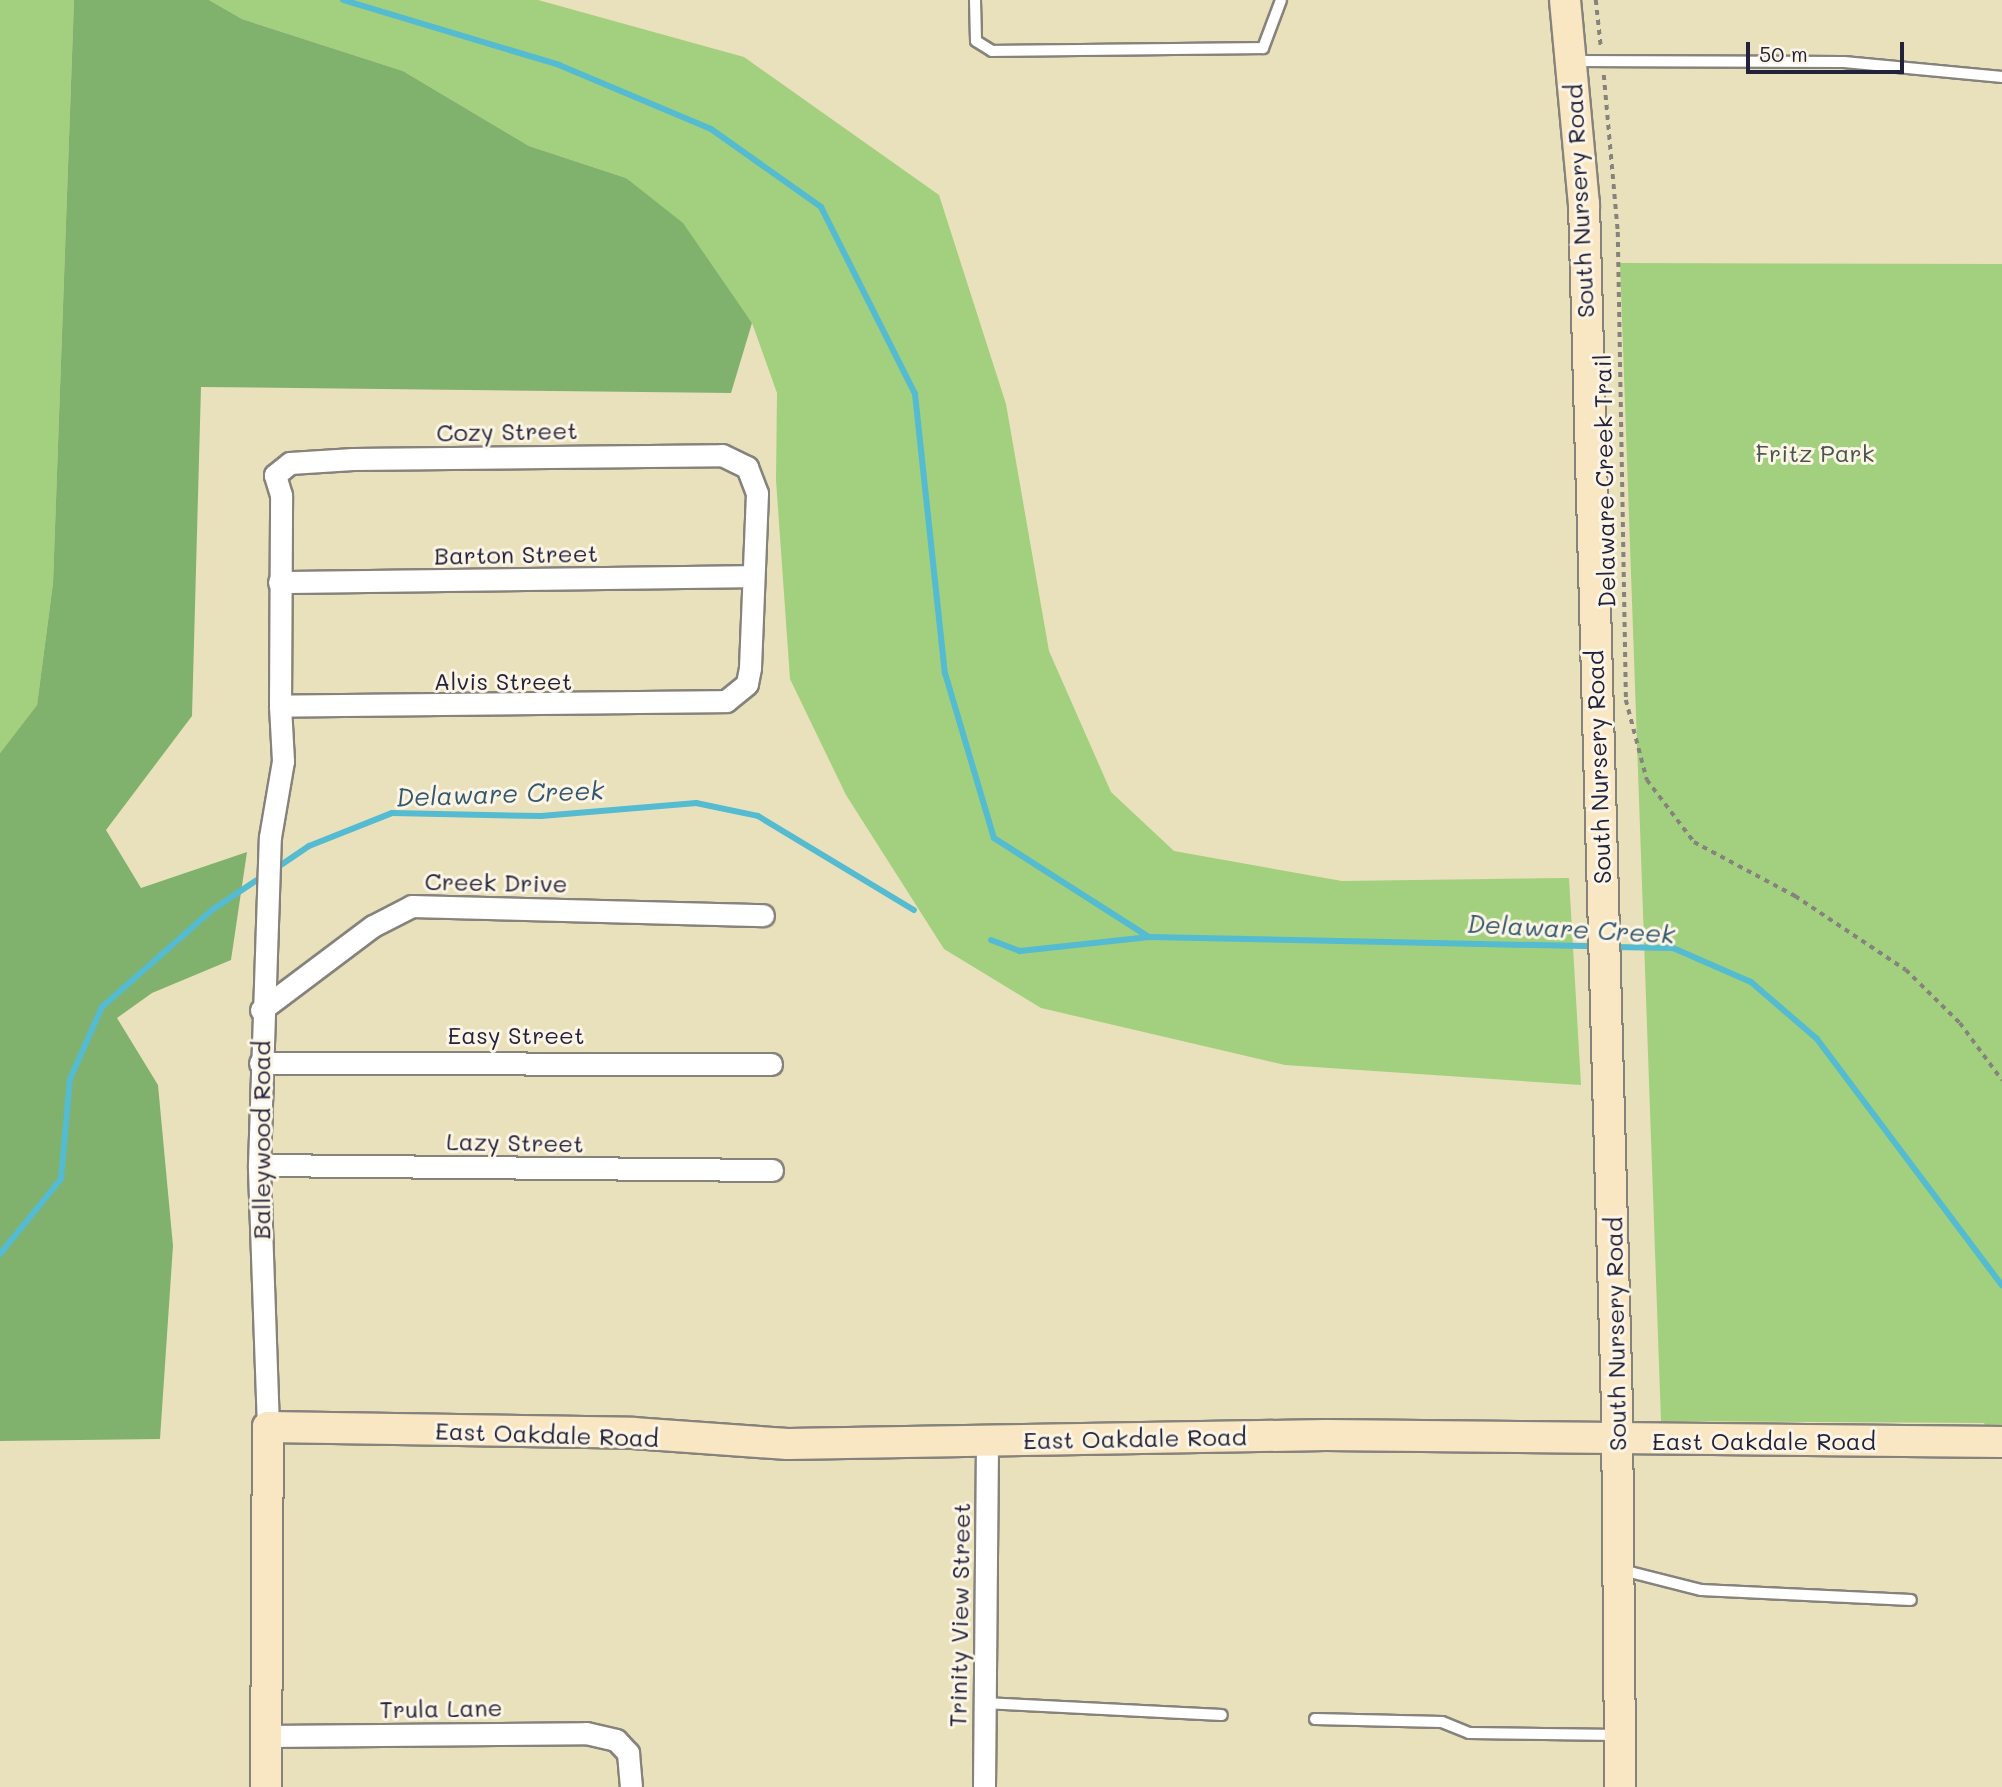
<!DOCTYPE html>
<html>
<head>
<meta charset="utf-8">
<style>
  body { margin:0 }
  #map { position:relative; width:2002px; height:1787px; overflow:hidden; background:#e9e1bc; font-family:Mali,sans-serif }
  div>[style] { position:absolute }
  .green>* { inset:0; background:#a2d07e }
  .forest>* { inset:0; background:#81b26d }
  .stream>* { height:6px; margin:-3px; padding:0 3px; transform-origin:3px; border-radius:3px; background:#54bbd1 }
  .path>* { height:3.5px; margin-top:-1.75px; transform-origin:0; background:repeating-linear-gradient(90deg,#86827c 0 5px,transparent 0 10px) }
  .roads { filter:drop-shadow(2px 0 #86827c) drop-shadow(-2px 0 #86827c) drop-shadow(0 2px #86827c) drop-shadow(0 -2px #86827c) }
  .lane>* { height:10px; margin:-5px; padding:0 5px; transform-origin:5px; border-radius:5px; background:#fff }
  .street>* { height:21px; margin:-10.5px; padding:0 10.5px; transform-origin:10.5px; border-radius:10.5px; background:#fff }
  .secondary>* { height:30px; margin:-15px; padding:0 15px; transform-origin:15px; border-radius:15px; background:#f9e7c3 }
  span { translate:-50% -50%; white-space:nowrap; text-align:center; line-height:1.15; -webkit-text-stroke:6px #fcf5e5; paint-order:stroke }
  .street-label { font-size:24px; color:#22223b }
  .park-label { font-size:24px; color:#48564f }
  .water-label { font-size:26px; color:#345870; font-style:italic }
  .scale { position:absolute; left:1746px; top:42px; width:158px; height:32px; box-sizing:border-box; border:4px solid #22223b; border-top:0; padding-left:9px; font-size:21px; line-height:24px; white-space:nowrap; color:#22223b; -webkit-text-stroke:5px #fcf5e5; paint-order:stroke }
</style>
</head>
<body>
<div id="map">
  <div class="green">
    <i style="clip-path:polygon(0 0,74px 0,53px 583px,37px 705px,0 753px)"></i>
    <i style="clip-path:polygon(209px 0,538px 0,744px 57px,939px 195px,1006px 404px,1049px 651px,1111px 792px,1174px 851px,1342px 881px,1569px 878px,1581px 1085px,1285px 1065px,1041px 1008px,944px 949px,846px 795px,790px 679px,776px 480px,777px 393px,752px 323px,725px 287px,626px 178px,529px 146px,403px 71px,242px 19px)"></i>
    <i style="clip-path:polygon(1620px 263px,2002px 264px,2002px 1456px,1984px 1423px,1661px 1421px)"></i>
  </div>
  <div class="forest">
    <i style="clip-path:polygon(74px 0,209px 0,242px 19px,403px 71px,529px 146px,626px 178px,683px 223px,752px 323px,731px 393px,201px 387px,192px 716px,106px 830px,141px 888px,247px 852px,231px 960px,152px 993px,117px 1018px,158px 1085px,173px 1246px,160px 1439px,0 1441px,0 753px,37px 705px,53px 583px)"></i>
  </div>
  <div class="stream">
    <i style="left:343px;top:0;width:226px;rotate:16.7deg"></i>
    <i style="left:559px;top:65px;width:165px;rotate:22.8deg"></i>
    <i style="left:711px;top:129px;width:135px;rotate:35.3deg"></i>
    <i style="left:821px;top:207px;width:209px;rotate:63.3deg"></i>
    <i style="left:915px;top:394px;width:281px;rotate:83.9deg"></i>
    <i style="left:945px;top:673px;width:172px;rotate:73.5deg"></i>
    <i style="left:994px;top:838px;width:184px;rotate:32.6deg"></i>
    <i style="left:275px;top:869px;width:41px;rotate:-34.1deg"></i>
    <i style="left:309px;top:846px;width:89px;rotate:-21.7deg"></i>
    <i style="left:392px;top:813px;width:149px;rotate:1.2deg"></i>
    <i style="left:541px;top:816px;width:156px;rotate:-4.8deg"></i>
    <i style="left:696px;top:803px;width:63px;rotate:11.8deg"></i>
    <i style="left:758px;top:816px;width:182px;rotate:31.1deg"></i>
    <i style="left:991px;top:940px;width:31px;rotate:21deg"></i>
    <i style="left:1020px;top:951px;width:130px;rotate:-6.2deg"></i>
    <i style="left:1149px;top:937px;width:446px;rotate:1.2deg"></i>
    <i style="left:1613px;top:947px;width:60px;rotate:1deg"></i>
    <i style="left:1673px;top:948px;width:85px;rotate:23.6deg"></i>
    <i style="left:1751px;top:982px;width:87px;rotate:40.8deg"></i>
    <i style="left:1817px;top:1039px;width:308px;rotate:53.1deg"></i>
    <i style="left:0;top:1254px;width:97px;rotate:-50.9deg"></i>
    <i style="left:61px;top:1179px;width:100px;rotate:-84.9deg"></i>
    <i style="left:70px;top:1079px;width:79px;rotate:-66deg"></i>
    <i style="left:102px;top:1007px;width:147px;rotate:-41.4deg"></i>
    <i style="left:212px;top:910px;width:61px;rotate:-33.7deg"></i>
  </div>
  <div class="path">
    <i style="left:1596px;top:0;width:47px;rotate:83.9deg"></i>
    <i style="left:1604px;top:75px;width:158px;rotate:84.9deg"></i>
    <i style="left:1618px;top:232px;width:468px;rotate:89deg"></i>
    <i style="left:1626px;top:700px;width:83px;rotate:75.3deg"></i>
    <i style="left:1647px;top:780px;width:78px;rotate:52.8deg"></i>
    <i style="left:1694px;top:842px;width:115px;rotate:28.1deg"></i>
    <i style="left:1795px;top:896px;width:133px;rotate:33.7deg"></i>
    <i style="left:1906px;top:970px;width:76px;rotate:44.5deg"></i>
    <i style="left:1960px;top:1023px;width:71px;rotate:53.6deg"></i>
  </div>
  <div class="roads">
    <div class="lane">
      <i style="left:975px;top:0;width:41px;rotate:88.6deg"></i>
      <i style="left:976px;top:41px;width:19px;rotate:32deg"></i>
      <i style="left:992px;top:51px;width:271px;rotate:-0.6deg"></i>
      <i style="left:1263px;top:48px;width:51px;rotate:-69.4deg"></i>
      <i style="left:1573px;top:61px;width:271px;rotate:0.2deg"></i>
      <i style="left:1844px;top:62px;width:159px;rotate:5.4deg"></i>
      <i style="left:1622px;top:1570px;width:81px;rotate:14.2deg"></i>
      <i style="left:1701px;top:1590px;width:210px;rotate:2.7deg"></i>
      <i style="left:984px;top:1703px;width:238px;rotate:2.9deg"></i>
      <i style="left:1315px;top:1719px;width:127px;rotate:1.4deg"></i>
      <i style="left:1442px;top:1722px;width:29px;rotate:22deg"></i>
      <i style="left:1469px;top:1733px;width:149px;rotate:0.8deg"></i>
    </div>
    <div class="street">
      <i style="left:279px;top:582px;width:474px;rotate:-0.7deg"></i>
      <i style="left:261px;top:1010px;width:140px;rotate:-36.9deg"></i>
      <i style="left:373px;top:926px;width:44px;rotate:-27.1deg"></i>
      <i style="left:412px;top:906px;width:351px;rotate:1.5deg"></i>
      <i style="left:260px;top:1063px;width:511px;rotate:0.11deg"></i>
      <i style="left:259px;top:1165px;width:513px;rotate:0.56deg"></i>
      <i style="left:268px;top:1427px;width:262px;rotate:-92deg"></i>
      <i style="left:259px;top:1165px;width:328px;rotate:-88.1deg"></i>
      <i style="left:270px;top:837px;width:77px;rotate:-80.3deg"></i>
      <i style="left:283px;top:761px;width:55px;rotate:-93.1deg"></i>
      <i style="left:280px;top:706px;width:211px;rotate:-89.7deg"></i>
      <i style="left:281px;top:495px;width:21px;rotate:-107deg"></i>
      <i style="left:275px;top:475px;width:19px;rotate:-39deg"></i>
      <i style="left:290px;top:463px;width:63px;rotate:-3.6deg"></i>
      <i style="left:353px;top:459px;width:369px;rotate:-0.6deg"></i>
      <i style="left:722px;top:455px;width:28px;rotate:26deg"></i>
      <i style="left:747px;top:467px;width:28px;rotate:69deg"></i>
      <i style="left:757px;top:493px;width:175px;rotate:92.3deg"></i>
      <i style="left:750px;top:668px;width:16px;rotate:101deg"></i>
      <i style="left:747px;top:684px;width:27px;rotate:141deg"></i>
      <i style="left:726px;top:701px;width:446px;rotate:179.4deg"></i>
      <i style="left:266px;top:1736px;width:320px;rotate:-0.5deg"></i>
      <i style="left:586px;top:1733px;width:31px;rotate:13deg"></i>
      <i style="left:616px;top:1740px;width:18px;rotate:47deg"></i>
      <i style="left:628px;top:1753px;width:34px;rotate:85deg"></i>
      <i style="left:984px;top:1787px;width:344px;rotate:-89.5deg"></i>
    </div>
    <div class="secondary">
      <i style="left:1565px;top:0;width:205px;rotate:84.7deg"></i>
      <i style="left:1584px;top:204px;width:1207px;rotate:88.43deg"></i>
      <i style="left:1617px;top:1411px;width:376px;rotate:89.5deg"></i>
      <i style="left:266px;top:1787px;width:360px;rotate:-89.7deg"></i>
      <i style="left:268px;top:1427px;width:365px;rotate:0.9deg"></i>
      <i style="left:633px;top:1433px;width:155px;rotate:4.1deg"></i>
      <i style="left:788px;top:1444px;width:538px;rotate:-0.96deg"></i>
      <i style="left:1326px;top:1435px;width:676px;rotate:0.59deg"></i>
    </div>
  </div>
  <div class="street-label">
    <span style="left:1579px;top:201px;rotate:-93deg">South Nursery Road</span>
    <span style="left:507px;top:431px;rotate:-1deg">Cozy Street</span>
    <span style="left:1604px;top:481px;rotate:-91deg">Delaware Creek Trail</span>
    <span style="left:516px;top:554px;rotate:-1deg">Barton Street</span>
    <span style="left:503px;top:681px">Alvis Street</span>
    <span style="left:1598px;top:767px;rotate:-92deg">South Nursery Road</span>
    <span style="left:496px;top:882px;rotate:1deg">Creek Drive</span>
    <span style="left:516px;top:1035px">Easy Street</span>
    <span style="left:261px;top:1140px;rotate:-90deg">Balleywood Road</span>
    <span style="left:515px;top:1142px;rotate:1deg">Lazy Street</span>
    <span style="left:1615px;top:1334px;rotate:-91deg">South Nursery Road</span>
    <span style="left:547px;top:1434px;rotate:2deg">East Oakdale Road</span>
    <span style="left:1135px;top:1438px;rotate:-1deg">East Oakdale Road</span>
    <span style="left:1764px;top:1441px">East Oakdale Road</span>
    <span style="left:959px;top:1615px;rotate:-89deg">Trinity View Street</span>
    <span style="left:441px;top:1708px;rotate:-1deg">Trula Lane</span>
  </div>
  <div class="park-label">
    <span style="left:1815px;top:453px">Fritz Park</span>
  </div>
  <div class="water-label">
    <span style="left:500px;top:794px;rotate:-2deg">Delaware Creek</span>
    <span style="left:1571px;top:929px;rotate:3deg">Delaware Creek</span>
  </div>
  <div class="scale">50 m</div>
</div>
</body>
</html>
